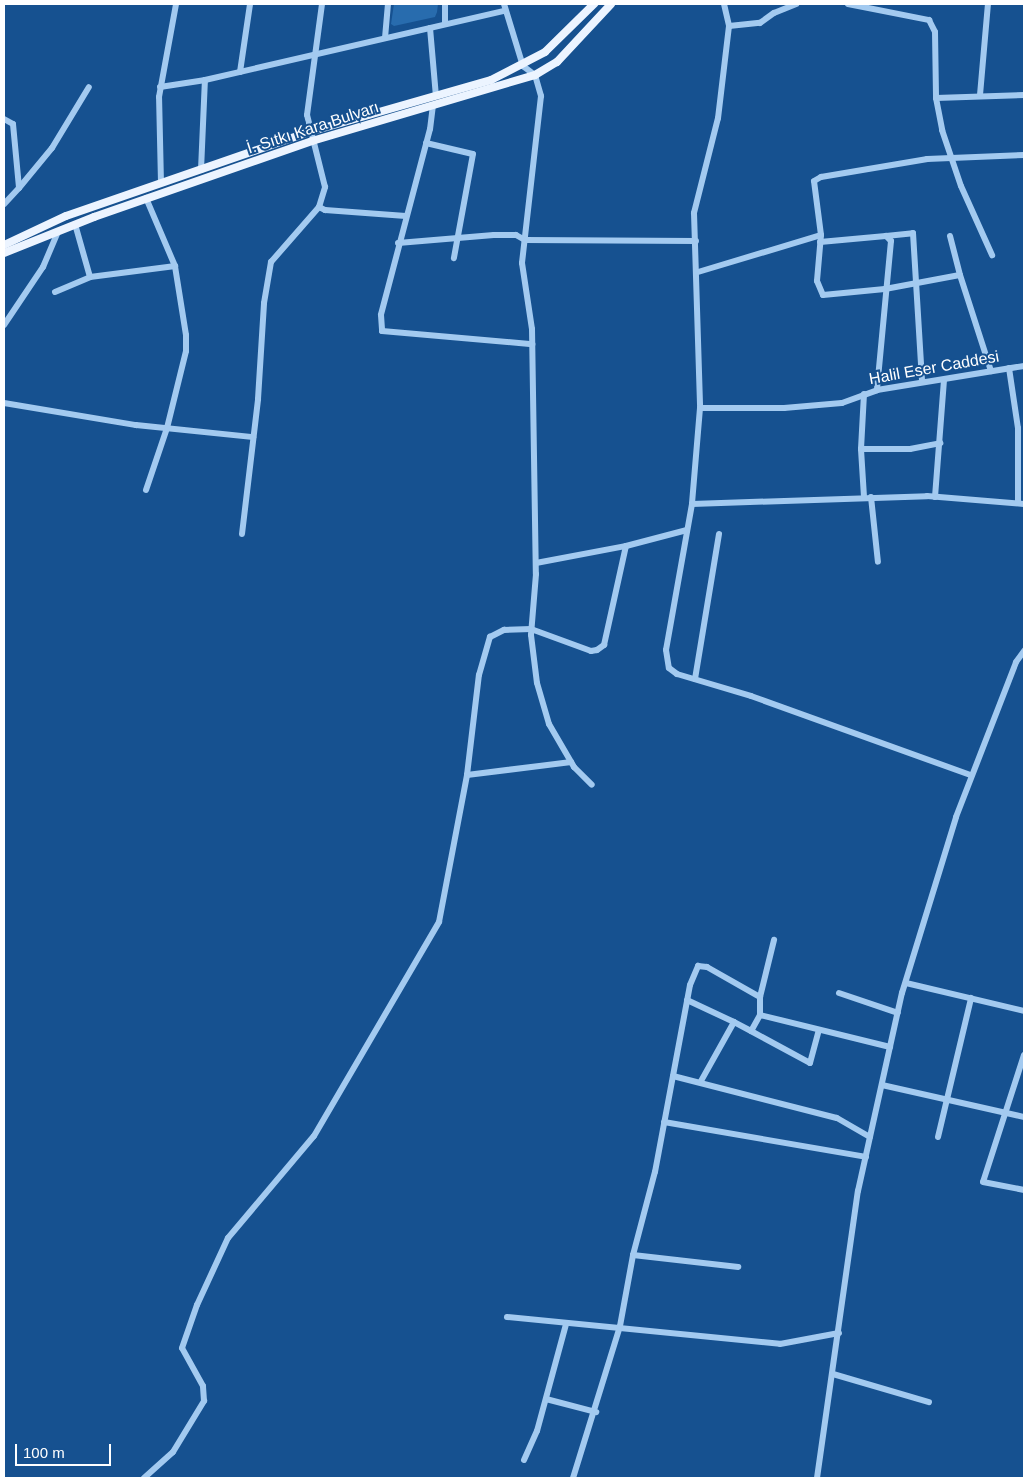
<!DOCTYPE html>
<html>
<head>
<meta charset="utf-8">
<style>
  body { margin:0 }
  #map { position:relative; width:1028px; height:1482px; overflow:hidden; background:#165190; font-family:Arial,sans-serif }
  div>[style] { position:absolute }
  .green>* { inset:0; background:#286cae }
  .minor>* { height:6px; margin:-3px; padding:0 3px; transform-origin:3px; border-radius:3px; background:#a3caf0 }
  .major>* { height:8px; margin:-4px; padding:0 4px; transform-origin:4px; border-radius:4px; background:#ecf4ff }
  span { translate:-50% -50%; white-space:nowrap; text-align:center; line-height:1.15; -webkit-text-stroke:4px #165190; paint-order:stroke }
  .street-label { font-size:16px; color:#fff }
  .frame { position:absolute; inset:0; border:5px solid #fff; pointer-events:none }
  .scale { position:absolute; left:15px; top:1444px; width:96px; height:22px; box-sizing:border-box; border:2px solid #fff; border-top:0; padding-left:6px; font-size:15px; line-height:18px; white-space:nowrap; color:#fff; -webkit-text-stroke:4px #165190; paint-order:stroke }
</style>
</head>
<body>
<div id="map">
  <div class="green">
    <i style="clip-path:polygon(394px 4px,438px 4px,437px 12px,435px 17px,394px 26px,391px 24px)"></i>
  </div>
  <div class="minor">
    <i style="left:504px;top:4px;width:65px;rotate:73deg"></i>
    <i style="left:523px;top:66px;width:15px;rotate:37deg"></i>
    <i style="left:535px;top:75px;width:22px;rotate:74deg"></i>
    <i style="left:541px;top:96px;width:168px;rotate:96.5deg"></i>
    <i style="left:522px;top:263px;width:67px;rotate:81.4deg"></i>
    <i style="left:532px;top:329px;width:245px;rotate:89.1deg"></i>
    <i style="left:536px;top:574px;width:61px;rotate:94.7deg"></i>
    <i style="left:531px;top:635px;width:48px;rotate:82.9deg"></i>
    <i style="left:537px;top:683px;width:43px;rotate:73.7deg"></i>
    <i style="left:549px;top:724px;width:50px;rotate:59.8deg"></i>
    <i style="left:574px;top:767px;width:25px;rotate:45deg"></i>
    <i style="left:724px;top:4px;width:23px;rotate:77deg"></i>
    <i style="left:729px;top:26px;width:93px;rotate:96.8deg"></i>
    <i style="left:718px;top:118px;width:98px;rotate:104.2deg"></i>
    <i style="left:694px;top:213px;width:195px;rotate:88.2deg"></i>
    <i style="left:700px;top:408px;width:96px;rotate:94.8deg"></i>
    <i style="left:692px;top:504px;width:148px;rotate:100.1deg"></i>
    <i style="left:666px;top:650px;width:18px;rotate:81deg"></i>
    <i style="left:669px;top:668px;width:10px;rotate:37deg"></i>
    <i style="left:677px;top:674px;width:77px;rotate:16.6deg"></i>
    <i style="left:751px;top:696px;width:234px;rotate:19.8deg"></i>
    <i style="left:848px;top:4px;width:83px;rotate:11.2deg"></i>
    <i style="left:929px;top:20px;width:13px;rotate:63deg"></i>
    <i style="left:935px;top:32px;width:66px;rotate:89.1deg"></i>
    <i style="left:936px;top:98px;width:33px;rotate:79deg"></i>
    <i style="left:942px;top:130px;width:59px;rotate:71.3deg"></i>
    <i style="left:961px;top:186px;width:76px;rotate:65.8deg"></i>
    <i style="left:445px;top:24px;width:20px;rotate:-90deg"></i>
    <i style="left:729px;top:26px;width:31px;rotate:-6deg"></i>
    <i style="left:760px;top:23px;width:17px;rotate:-36deg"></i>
    <i style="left:774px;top:13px;width:24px;rotate:-22deg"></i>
    <i style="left:430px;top:28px;width:68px;rotate:85deg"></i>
    <i style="left:385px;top:38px;width:34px;rotate:-85deg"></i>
    <i style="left:240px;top:72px;width:69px;rotate:-81.6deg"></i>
    <i style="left:160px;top:87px;width:46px;rotate:-8.8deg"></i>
    <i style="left:205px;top:80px;width:307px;rotate:-13deg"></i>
    <i style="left:980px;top:95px;width:91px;rotate:-85deg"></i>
    <i style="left:936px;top:98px;width:88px;rotate:-2deg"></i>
    <i style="left:433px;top:105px;width:24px;rotate:97deg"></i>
    <i style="left:430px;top:129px;width:192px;rotate:104.8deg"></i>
    <i style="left:381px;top:315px;width:16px;rotate:86deg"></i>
    <i style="left:382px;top:331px;width:151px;rotate:5deg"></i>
    <i style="left:4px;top:119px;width:10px;rotate:29deg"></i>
    <i style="left:13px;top:124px;width:64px;rotate:84.6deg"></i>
    <i style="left:19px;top:188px;width:22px;rotate:133deg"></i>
    <i style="left:426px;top:143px;width:48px;rotate:13.2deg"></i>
    <i style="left:473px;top:154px;width:106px;rotate:100.4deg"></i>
    <i style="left:201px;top:170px;width:90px;rotate:-87.5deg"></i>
    <i style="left:161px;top:183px;width:86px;rotate:-91.3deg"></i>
    <i style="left:159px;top:97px;width:95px;rotate:-79.6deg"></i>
    <i style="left:19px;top:188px;width:52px;rotate:-50.5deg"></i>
    <i style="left:52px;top:148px;width:71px;rotate:-58.8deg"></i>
    <i style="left:319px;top:207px;width:7px;rotate:27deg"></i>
    <i style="left:325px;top:210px;width:81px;rotate:4.2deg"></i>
    <i style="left:75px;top:224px;width:55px;rotate:74.2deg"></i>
    <i style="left:90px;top:277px;width:86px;rotate:-7.4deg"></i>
    <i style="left:821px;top:235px;width:54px;rotate:-97.4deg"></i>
    <i style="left:814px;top:181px;width:8px;rotate:-30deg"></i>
    <i style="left:821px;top:177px;width:108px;rotate:-9.6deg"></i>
    <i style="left:927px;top:159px;width:97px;rotate:-2.4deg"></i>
    <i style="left:886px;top:236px;width:27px;rotate:-6deg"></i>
    <i style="left:913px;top:233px;width:149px;rotate:86.5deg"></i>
    <i style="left:950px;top:236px;width:40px;rotate:75.6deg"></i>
    <i style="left:820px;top:242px;width:66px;rotate:-5.2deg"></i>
    <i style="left:886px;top:236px;width:7px;rotate:45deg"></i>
    <i style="left:891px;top:241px;width:150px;rotate:95.4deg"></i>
    <i style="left:398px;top:243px;width:96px;rotate:-4.8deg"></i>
    <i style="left:494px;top:235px;width:22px"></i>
    <i style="left:516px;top:235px;width:10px;rotate:29deg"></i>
    <i style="left:525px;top:240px;width:171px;rotate:0.3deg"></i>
    <i style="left:698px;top:272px;width:128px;rotate:-16.7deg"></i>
    <i style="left:821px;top:235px;width:46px;rotate:95deg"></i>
    <i style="left:817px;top:281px;width:15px;rotate:67deg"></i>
    <i style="left:823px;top:295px;width:62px;rotate:-5.5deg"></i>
    <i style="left:885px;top:289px;width:76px;rotate:-10.6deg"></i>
    <i style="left:960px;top:275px;width:101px;rotate:72.1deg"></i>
    <i style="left:55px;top:292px;width:38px;rotate:-23deg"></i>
    <i style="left:4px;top:325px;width:70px;rotate:-56.1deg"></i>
    <i style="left:43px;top:267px;width:39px;rotate:-67deg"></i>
    <i style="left:1009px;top:368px;width:61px;rotate:81.5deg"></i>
    <i style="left:1018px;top:428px;width:75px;rotate:90deg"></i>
    <i style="left:4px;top:403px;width:134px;rotate:9.5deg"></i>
    <i style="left:136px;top:425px;width:118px;rotate:5.9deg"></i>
    <i style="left:700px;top:408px;width:84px"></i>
    <i style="left:784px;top:408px;width:58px;rotate:-4.9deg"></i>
    <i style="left:842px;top:403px;width:37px;rotate:-20deg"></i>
    <i style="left:877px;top:390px;width:149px;rotate:-9.3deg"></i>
    <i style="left:861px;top:449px;width:49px"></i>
    <i style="left:910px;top:449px;width:31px;rotate:-11deg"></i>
    <i style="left:146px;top:490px;width:65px;rotate:-71.3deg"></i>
    <i style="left:167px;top:428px;width:79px;rotate:-76.1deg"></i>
    <i style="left:186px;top:351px;width:16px;rotate:-90deg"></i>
    <i style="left:186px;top:335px;width:70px;rotate:-99.1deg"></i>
    <i style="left:175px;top:266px;width:74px;rotate:-113.1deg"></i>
    <i style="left:864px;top:497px;width:48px;rotate:-93.6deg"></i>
    <i style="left:861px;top:449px;width:55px;rotate:-86.9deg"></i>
    <i style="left:871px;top:497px;width:65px;rotate:83.9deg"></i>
    <i style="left:935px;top:497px;width:117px;rotate:-85.6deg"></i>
    <i style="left:692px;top:504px;width:235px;rotate:-1.9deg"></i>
    <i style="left:927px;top:496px;width:97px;rotate:4.7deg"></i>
    <i style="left:242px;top:534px;width:136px;rotate:-83.2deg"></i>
    <i style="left:258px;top:399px;width:96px;rotate:-86.4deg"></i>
    <i style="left:264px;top:303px;width:42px;rotate:-80.3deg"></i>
    <i style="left:271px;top:262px;width:73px;rotate:-48.9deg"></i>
    <i style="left:319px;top:207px;width:21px;rotate:-73deg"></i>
    <i style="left:325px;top:187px;width:74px;rotate:-104deg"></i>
    <i style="left:307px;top:115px;width:112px;rotate:-82.3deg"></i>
    <i style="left:536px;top:563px;width:92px;rotate:-10.7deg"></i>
    <i style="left:626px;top:546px;width:63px;rotate:-14.7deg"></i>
    <i style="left:695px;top:679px;width:147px;rotate:-80.6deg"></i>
    <i style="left:467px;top:775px;width:105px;rotate:-7.1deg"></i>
    <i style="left:906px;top:983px;width:121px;rotate:13.3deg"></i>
    <i style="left:839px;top:993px;width:62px;rotate:18.7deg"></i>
    <i style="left:760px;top:997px;width:59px;rotate:-76.2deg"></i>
    <i style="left:687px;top:1000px;width:52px;rotate:25.1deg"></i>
    <i style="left:760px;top:1015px;width:134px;rotate:13.8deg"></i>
    <i style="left:751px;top:1031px;width:67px;rotate:28.5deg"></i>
    <i style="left:810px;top:1063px;width:34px;rotate:-75deg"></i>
    <i style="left:1024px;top:1055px;width:133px;rotate:107.9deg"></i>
    <i style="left:983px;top:1182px;width:42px;rotate:11deg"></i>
    <i style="left:673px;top:1076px;width:169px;rotate:14.4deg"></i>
    <i style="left:837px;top:1118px;width:38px;rotate:30deg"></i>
    <i style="left:882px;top:1085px;width:146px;rotate:12.7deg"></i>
    <i style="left:664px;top:1122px;width:205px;rotate:9.8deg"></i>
    <i style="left:938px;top:1137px;width:143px;rotate:-76.6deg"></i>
    <i style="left:633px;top:1255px;width:106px;rotate:6.5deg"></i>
    <i style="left:507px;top:1317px;width:274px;rotate:5.6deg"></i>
    <i style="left:780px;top:1344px;width:60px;rotate:-10.6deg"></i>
    <i style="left:833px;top:1374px;width:100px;rotate:16.3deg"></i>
    <i style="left:546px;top:1399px;width:52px;rotate:14.6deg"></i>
    <i style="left:524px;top:1460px;width:32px;rotate:-66deg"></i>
    <i style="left:537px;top:1431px;width:111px;rotate:-74.8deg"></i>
    <i style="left:144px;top:1478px;width:39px;rotate:-42deg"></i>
    <i style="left:173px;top:1452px;width:60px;rotate:-58.7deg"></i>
    <i style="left:204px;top:1401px;width:15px;rotate:-94deg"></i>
    <i style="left:203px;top:1386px;width:43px;rotate:-118.9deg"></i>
    <i style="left:182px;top:1348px;width:46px;rotate:-70.8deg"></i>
    <i style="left:197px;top:1305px;width:74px;rotate:-65.2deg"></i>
    <i style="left:228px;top:1238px;width:133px;rotate:-49.9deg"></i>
    <i style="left:314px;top:1136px;width:248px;rotate:-59.7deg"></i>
    <i style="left:439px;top:922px;width:150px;rotate:-79.2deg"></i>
    <i style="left:467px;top:775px;width:101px;rotate:-83.2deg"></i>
    <i style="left:479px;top:675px;width:40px;rotate:-74deg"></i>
    <i style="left:490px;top:637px;width:16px;rotate:-27deg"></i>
    <i style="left:504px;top:630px;width:27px;rotate:-2deg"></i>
    <i style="left:531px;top:629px;width:64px;rotate:20.1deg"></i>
    <i style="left:591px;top:651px;width:6px;rotate:-9deg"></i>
    <i style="left:597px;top:650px;width:9px;rotate:-36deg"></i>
    <i style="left:604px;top:645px;width:101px;rotate:-77.5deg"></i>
    <i style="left:573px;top:1478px;width:159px;rotate:-72.8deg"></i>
    <i style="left:620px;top:1326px;width:72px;rotate:-79.6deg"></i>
    <i style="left:633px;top:1255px;width:86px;rotate:-75.2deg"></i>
    <i style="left:655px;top:1172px;width:190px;rotate:-79.4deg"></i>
    <i style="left:690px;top:985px;width:21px;rotate:-67deg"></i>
    <i style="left:698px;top:966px;width:9px;rotate:6deg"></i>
    <i style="left:707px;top:967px;width:61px;rotate:29.5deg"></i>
    <i style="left:760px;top:997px;width:18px;rotate:90deg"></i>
    <i style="left:760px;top:1015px;width:18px;rotate:119deg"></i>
    <i style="left:751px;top:1031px;width:19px;rotate:-152deg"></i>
    <i style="left:734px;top:1022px;width:68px;rotate:119.2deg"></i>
    <i style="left:817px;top:1478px;width:290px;rotate:-81.9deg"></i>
    <i style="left:858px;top:1191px;width:203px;rotate:-77.5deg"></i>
    <i style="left:902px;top:993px;width:184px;rotate:-72.9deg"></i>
    <i style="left:956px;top:817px;width:166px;rotate:-68.8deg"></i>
    <i style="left:1016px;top:662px;width:14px;rotate:-54deg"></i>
  </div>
  <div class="major">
    <i style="left:4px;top:245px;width:68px;rotate:-25.1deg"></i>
    <i style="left:66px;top:216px;width:257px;rotate:-19.1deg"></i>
    <i style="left:309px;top:132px;width:189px;rotate:-15.9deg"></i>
    <i style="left:491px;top:80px;width:61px;rotate:-27.4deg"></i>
    <i style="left:545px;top:52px;width:69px;rotate:-44.4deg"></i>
    <i style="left:4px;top:253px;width:97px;rotate:-21.8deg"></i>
    <i style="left:94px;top:217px;width:231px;rotate:-19.2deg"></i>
    <i style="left:312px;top:141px;width:233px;rotate:-16.5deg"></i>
    <i style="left:535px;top:75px;width:26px;rotate:-31deg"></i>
    <i style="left:557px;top:62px;width:79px;rotate:-47deg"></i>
  </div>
  <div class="street-label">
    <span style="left:313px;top:128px;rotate:-18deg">İ. Sıtkı Kara Bulvarı</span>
    <span style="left:934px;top:368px;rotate:-10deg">Halil Eser Caddesi</span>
  </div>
  <div class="frame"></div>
  <div class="scale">100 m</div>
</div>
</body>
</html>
